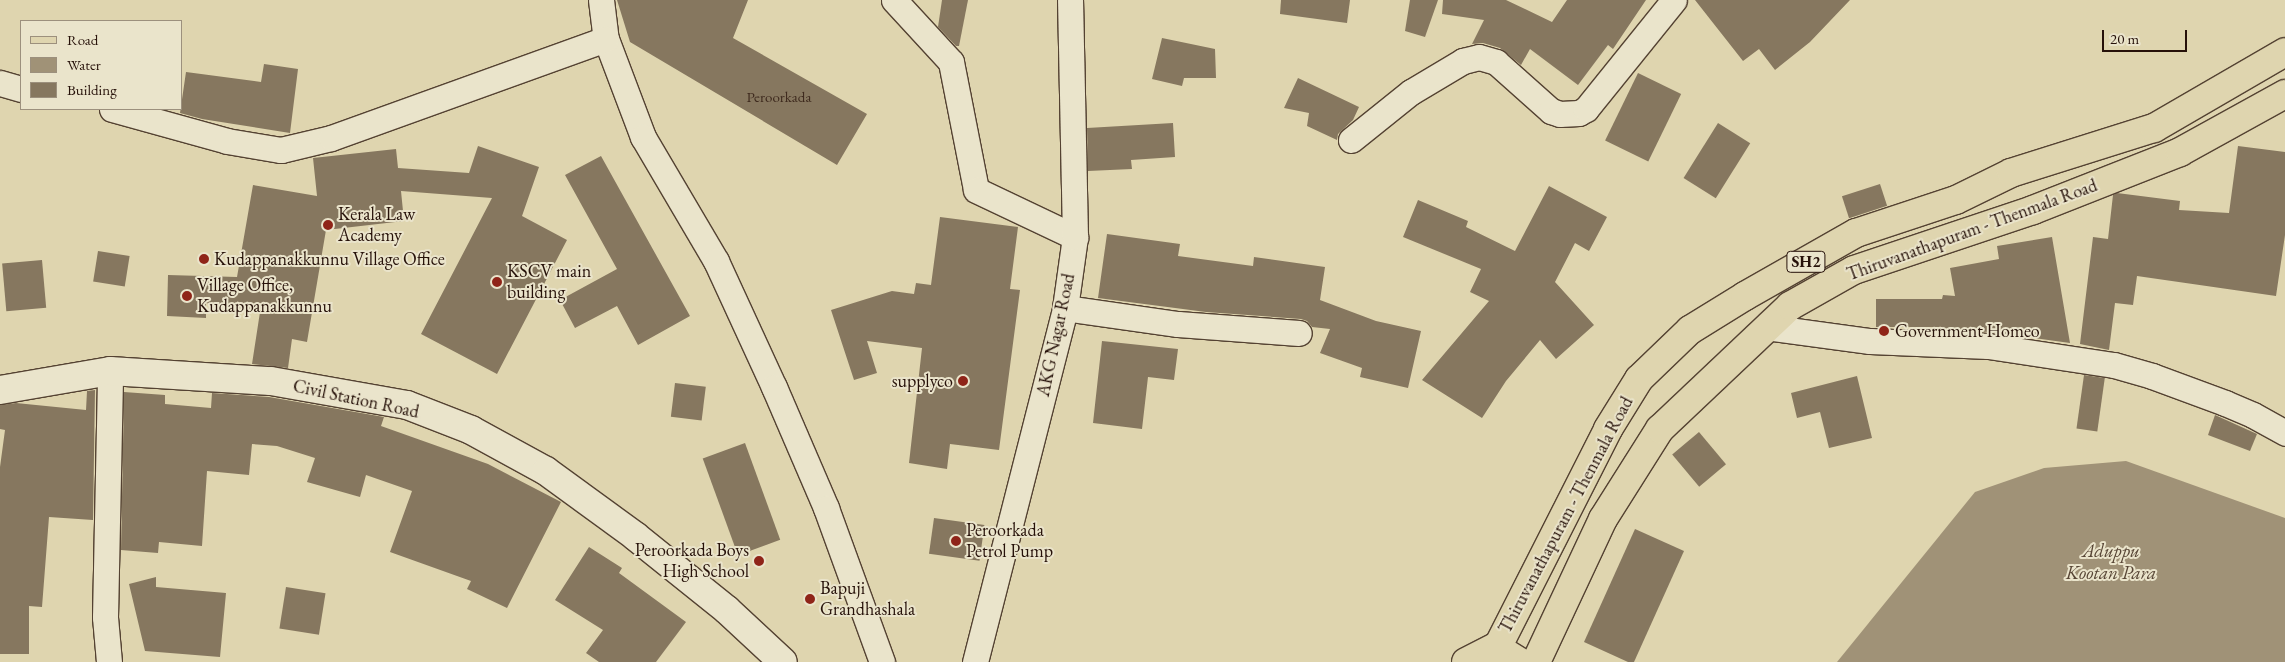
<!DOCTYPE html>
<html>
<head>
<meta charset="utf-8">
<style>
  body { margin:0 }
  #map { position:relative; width:2285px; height:662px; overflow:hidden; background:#dfd5af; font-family:"EB Garamond",serif }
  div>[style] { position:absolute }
  .water>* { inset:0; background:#a09277 }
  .building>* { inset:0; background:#86775f; transform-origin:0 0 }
  .roads { filter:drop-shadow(1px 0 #544232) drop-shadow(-1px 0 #544232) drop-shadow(0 1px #544232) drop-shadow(0 -1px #544232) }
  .street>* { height:25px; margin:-12.5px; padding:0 12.5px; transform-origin:12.5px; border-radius:12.5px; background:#eae4cb }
  .secondary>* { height:28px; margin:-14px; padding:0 14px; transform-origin:14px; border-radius:14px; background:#eae4cb }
  .primary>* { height:28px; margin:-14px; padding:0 14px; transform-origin:14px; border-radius:14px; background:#dfd5af }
  .dots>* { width:14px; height:14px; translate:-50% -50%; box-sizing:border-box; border:2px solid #eae4cb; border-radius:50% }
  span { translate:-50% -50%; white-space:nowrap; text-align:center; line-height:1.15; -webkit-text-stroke:4px #eae4cb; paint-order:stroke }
  .number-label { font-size:15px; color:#3e2a1e }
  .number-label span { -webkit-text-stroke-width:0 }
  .shield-label span { padding:1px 4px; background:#eae4cb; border:1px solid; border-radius:4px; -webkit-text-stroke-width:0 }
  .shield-label { font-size:16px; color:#261109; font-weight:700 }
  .poi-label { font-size:18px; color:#261109 }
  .left { translate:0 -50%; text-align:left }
  .right { translate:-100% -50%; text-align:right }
  .street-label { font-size:18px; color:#261109 }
  .water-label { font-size:19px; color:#574535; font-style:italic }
  .legend { position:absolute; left:20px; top:20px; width:162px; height:90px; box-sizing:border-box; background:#eae4cb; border:1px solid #9c907d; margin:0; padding:6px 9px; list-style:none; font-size:15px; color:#261109 }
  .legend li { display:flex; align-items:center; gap:10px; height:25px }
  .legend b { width:25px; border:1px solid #9c907d }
  .scale { position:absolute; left:2102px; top:30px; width:85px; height:22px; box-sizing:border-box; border:2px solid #261109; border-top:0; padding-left:6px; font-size:15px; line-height:18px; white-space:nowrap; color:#261109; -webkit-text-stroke:4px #eae4cb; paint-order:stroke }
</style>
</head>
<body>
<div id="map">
  <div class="water">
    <i style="clip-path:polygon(2126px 461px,2285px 518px,2285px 662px,1837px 662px,1975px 492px,2044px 468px)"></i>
  </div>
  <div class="building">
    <i style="clip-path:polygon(617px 0,748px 0,733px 38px,867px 114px,837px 165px,630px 42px)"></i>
    <i style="clip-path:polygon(942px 0,968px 0,959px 46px,956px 46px,938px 27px)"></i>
    <i style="clip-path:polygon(1281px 0,1350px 0,1347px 23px,1280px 14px)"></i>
    <i style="clip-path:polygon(1410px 0,1438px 0,1425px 37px,1405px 31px)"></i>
    <i style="clip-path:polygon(1443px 0,1506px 0,1552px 22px,1567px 0,1646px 0,1613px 49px,1608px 45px,1578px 85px,1530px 49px,1521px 65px,1500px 48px,1483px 43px,1472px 44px,1484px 20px,1442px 14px)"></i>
    <i style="clip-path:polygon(1695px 0,1850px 0,1810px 42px,1775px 70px,1759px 49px,1743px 61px)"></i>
    <i style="clip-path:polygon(1162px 38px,1215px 49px,1216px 78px,1184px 78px,1182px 86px,1152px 79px)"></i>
    <i style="clip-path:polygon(264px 64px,298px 69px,290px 133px,202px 119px,180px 113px,186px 72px,261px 82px)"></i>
    <i style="left:1638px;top:73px;width:48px;height:75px;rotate:26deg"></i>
    <i style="clip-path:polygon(1298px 78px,1359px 107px,1353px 120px,1338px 134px,1337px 140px,1307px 126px,1309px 113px,1284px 108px)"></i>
    <i style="clip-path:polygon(1173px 123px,1175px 157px,1131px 160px,1132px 169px,1088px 171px,1087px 128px)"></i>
    <i style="left:1718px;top:123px;width:38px;height:65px;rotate:32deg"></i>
    <i style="clip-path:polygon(478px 146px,539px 167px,522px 216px,567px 240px,497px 374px,421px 334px,492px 198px,401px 191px,404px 221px,326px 230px,307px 342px,292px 339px,288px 368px,252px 364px,260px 312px,206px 303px,206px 318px,167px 316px,168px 275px,237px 277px,253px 185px,317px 196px,313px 158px,396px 149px,398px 168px,469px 173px)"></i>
    <i style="clip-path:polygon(2238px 146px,2285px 152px,2285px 235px,2276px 296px,2137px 276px,2133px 305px,2115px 303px,2109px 350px,2080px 344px,2093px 237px,2108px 239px,2113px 195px,2117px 193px,2180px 201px,2179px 210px,2229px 213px)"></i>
    <i style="clip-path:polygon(601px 156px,690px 316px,638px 345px,617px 306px,575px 328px,560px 300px,617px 269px,565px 175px)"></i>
    <i style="left:1880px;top:184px;width:23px;height:40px;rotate:72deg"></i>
    <i style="clip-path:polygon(1549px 186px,1607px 217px,1589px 251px,1575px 243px,1555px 282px,1594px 325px,1556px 359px,1540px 340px,1506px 381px,1482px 418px,1422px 380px,1489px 301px,1470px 292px,1481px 269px,1403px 237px,1418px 200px,1468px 221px,1466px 227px,1515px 251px)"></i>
    <i style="clip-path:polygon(940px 217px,1018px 227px,1010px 289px,1020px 290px,999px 450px,950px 444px,947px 469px,909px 463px,922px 348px,867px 341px,877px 373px,854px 380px,831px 310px,892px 291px,914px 294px,916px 283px,931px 285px)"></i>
    <i style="clip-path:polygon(1107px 234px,1180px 244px,1178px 256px,1253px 266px,1254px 257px,1325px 267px,1320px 300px,1376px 321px,1421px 331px,1408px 388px,1360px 377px,1362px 368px,1320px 353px,1330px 329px,1312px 327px,1307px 321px,1301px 319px,1206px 312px,1098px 298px)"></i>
    <i style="clip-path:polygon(2052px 237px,2070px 343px,1990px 332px,1940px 330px,1940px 327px,1876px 327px,1876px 299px,1942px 299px,1943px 295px,1955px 296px,1950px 268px,1999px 259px,1997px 246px)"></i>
    <i style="left:98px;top:251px;width:32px;height:31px;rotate:9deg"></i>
    <i style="left:42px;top:260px;width:48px;height:40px;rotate:85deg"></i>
    <i style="clip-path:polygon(1102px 341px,1178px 349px,1174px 380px,1148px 377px,1142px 429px,1093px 423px)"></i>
    <i style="left:2084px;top:375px;width:21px;height:54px;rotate:8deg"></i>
    <i style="clip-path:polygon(1857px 376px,1872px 438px,1829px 448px,1820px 412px,1797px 418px,1791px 393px)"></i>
    <i style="left:675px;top:383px;width:31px;height:34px;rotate:7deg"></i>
    <i style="clip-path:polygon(95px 390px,93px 520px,49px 517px,42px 607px,29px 606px,29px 654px,0 654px,0 467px,5px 430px,0 429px,0 405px,16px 403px,86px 410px,87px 391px)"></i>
    <i style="clip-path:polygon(124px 392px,165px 395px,165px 404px,211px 408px,212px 393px,269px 397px,384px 417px,381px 426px,488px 464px,561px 502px,507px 608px,467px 589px,471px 581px,390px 552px,412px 491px,366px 475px,360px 497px,307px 482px,315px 458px,277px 446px,252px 444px,249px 475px,207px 471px,202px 546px,159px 542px,158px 553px,121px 550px)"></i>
    <i style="clip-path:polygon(2215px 415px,2257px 434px,2250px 451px,2208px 435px)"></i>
    <i style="left:1699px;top:432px;width:42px;height:35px;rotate:50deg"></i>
    <i style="left:745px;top:443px;width:103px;height:45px;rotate:70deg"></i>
    <i style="left:934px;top:518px;width:51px;height:36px;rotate:8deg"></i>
    <i style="clip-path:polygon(1635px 529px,1684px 551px,1634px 662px,1628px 662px,1584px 642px)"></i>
    <i style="clip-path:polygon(589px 547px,622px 568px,619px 573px,686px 622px,656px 662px,599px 662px,586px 653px,603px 630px,555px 600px)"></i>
    <i style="clip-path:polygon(156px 577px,156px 587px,226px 593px,220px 657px,145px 651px,129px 584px)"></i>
    <i style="left:286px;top:587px;width:40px;height:42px;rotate:9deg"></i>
  </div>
  <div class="roads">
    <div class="street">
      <i style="left:601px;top:0;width:39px;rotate:83deg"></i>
      <i style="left:606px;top:39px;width:105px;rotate:69.3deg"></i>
      <i style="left:643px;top:137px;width:144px;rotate:59.5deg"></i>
      <i style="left:716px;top:261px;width:139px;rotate:65.3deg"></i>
      <i style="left:774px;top:387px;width:132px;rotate:66.7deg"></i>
      <i style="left:826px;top:508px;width:164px;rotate:70deg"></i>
      <i style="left:894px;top:0;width:84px;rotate:47.4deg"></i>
      <i style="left:951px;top:62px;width:130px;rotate:78.9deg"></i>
      <i style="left:976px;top:190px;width:110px;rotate:25.4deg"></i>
      <i style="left:0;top:83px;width:22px;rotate:16deg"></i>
      <i style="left:112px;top:109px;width:119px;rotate:15.5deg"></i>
      <i style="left:227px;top:141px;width:55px;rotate:9.5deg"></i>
      <i style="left:281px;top:150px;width:51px;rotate:-13.5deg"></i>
      <i style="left:331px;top:138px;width:292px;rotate:-19.8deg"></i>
      <i style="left:1351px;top:140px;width:77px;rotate:-38.7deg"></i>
      <i style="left:1411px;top:92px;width:61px;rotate:-30.8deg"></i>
      <i style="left:1463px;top:61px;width:16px;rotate:-14deg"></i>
      <i style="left:1479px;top:57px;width:18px;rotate:16deg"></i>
      <i style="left:1496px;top:62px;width:74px;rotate:41.7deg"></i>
      <i style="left:1551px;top:111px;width:9px;rotate:18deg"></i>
      <i style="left:1560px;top:114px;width:19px;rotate:-3deg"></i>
      <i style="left:1579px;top:113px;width:8px;rotate:-30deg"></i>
      <i style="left:1586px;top:109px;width:140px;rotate:-51.1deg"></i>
      <i style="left:1065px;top:308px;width:114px;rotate:8.1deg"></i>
      <i style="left:1178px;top:324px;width:121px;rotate:4.3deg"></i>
      <i style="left:1766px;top:327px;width:105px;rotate:7.7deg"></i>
      <i style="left:1870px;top:341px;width:118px;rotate:2.4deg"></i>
      <i style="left:1988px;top:346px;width:127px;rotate:8.6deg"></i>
      <i style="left:2114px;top:365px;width:40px;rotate:16deg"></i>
      <i style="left:2152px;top:376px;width:78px;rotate:20.3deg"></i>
      <i style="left:2225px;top:403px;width:30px;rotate:23deg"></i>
      <i style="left:2253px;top:415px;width:37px;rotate:29deg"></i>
      <i style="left:109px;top:662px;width:45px;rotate:-95.1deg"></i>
      <i style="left:105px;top:617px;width:246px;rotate:-88.8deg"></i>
      <i style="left:975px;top:662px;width:365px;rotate:-75.7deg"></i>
      <i style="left:1065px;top:308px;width:72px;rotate:-82deg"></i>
      <i style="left:1075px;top:237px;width:237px;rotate:-91.2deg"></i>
    </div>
    <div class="secondary">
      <i style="left:0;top:390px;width:112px;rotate:-9.8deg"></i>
      <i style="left:110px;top:371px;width:161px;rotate:3.6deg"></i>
      <i style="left:271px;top:381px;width:138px;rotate:10deg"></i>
      <i style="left:407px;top:405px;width:69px;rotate:21.3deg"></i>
      <i style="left:471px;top:430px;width:85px;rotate:28.7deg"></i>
      <i style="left:546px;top:471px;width:110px;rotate:36.1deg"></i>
      <i style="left:635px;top:536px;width:118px;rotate:38.8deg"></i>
      <i style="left:727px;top:610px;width:76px;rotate:42.9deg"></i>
    </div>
    <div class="primary">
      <i style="left:1466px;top:662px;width:34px;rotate:-27deg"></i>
      <i style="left:1496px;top:647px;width:28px;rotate:32deg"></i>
      <i style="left:1490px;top:662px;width:261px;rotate:-63.1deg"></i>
      <i style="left:1608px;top:429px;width:59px;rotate:-58.2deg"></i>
      <i style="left:1639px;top:379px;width:71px;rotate:-43.9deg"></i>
      <i style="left:1690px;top:330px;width:65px;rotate:-31.7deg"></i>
      <i style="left:1745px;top:296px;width:128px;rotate:-29.6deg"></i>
      <i style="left:1856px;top:233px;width:105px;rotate:-18.3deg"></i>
      <i style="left:1956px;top:200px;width:61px;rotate:-26.1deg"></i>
      <i style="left:2011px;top:173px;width:150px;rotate:-17.5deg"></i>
      <i style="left:2154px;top:128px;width:151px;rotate:-30.1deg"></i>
      <i style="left:1536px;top:662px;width:158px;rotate:-64.9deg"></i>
      <i style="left:1603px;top:519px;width:107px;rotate:-57.7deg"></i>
      <i style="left:1660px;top:429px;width:179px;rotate:-43.4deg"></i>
      <i style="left:1790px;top:306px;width:73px;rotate:-29.4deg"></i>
      <i style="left:1854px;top:270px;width:189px;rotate:-18.5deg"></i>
      <i style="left:2033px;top:210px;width:158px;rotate:-21.5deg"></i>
      <i style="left:2180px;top:152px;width:120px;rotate:-28.9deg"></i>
    </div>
  </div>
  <div class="dots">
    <i style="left:328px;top:225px;background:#8f2418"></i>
    <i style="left:204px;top:259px;background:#8f2418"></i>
    <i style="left:497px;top:282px;background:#8f2418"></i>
    <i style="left:187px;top:296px;background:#8f2418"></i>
    <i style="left:1884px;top:331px;background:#8f2418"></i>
    <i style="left:963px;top:381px;background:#8f2418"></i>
    <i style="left:956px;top:541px;background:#8f2418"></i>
    <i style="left:759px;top:561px;background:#8f2418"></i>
    <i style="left:810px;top:599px;background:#8f2418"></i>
  </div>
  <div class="number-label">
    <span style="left:779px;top:97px">Peroorkada</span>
  </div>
  <div class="shield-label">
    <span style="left:1806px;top:262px">SH2</span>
  </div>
  <div class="poi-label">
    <span class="left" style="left:338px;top:225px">Kerala Law<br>Academy</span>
    <span class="left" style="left:214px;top:259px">Kudappanakkunnu Village Office</span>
    <span class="left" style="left:507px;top:282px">KSCV main<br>building</span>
    <span class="left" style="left:197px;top:296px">Village Office,<br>Kudappanakkunnu</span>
    <span class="left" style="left:1895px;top:331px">Government Homeo</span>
    <span class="right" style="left:953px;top:381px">supplyco</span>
    <span class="left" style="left:966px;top:541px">Peroorkada<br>Petrol Pump</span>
    <span class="right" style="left:749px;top:561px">Peroorkada Boys<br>High School</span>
    <span class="left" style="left:820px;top:599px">Bapuji<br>Grandhashala</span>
  </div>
  <div class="street-label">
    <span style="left:1972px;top:230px;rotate:-20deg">Thiruvanathapuram - Thenmala Road</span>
    <span style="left:1056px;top:335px;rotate:-78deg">AKG Nagar Road</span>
    <span style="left:356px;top:399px;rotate:12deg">Civil Station Road</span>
    <span style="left:1566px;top:515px;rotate:-62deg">Thiruvanathapuram - Thenmala Road</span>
  </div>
  <div class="water-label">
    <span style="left:2111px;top:562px">Aduppu<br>Kootan Para</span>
  </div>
  <ul class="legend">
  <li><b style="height:6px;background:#dfd5af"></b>Road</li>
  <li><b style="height:14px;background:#a09277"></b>Water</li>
  <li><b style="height:14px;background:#86775f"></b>Building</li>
  </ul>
  <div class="scale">20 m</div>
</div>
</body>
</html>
